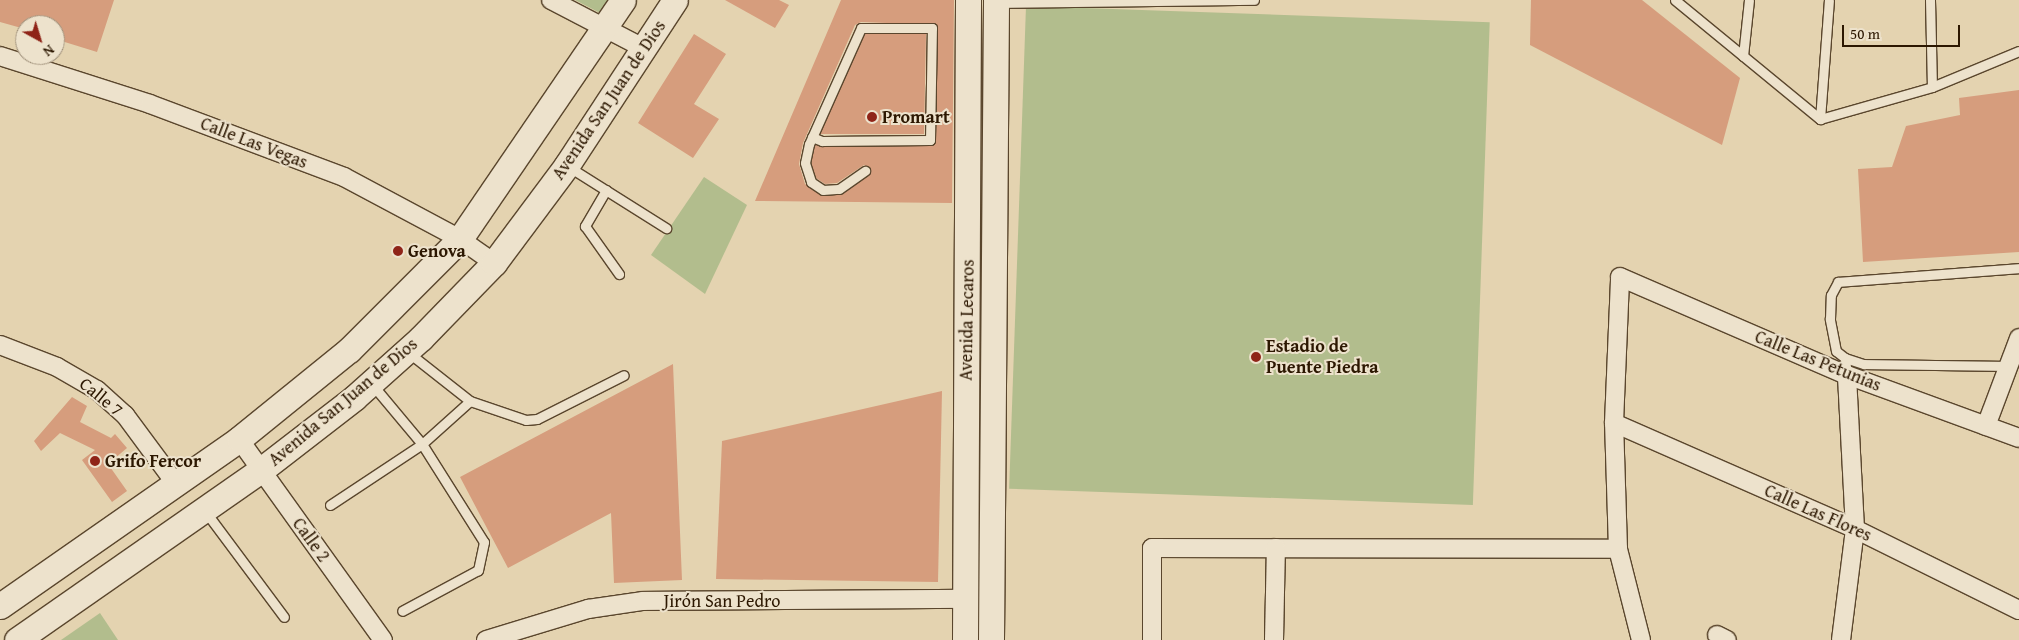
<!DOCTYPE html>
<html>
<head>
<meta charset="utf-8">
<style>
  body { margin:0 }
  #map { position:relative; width:2019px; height:640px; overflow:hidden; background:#e4d3b0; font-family:"Gentium Book Plus",serif }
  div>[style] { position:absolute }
  .green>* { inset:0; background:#b2bd8d; transform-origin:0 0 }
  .building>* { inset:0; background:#d69d7d }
  .roads { filter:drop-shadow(1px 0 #5a462d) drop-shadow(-1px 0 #5a462d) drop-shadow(0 1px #5a462d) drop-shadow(0 -1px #5a462d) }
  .lane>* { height:9px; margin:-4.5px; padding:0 4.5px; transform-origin:4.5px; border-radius:4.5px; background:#ede2cc }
  .street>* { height:18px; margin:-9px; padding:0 9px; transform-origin:9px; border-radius:9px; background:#ede2cc }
  .secondary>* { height:25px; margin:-12.5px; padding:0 12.5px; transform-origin:12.5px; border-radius:12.5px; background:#ede2cc }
  .dots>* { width:14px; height:14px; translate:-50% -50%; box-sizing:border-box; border:2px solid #ede2cc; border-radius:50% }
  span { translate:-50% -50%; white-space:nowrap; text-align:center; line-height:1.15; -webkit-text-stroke:4px #ede2cc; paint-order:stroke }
  .street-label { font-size:18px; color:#2c1701 }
  .poi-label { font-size:18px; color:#2c1701; font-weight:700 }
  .left { translate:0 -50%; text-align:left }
  .north { position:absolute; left:15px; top:15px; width:50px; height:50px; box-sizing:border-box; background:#ede2cc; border:1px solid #a0917b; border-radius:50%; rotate:141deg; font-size:14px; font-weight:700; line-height:20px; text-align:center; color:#2c1701 }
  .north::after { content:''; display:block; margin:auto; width:18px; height:22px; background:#8f2418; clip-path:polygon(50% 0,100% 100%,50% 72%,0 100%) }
  .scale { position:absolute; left:1842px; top:25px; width:118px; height:22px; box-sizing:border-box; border:2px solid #2c1701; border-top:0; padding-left:6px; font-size:15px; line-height:18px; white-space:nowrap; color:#2c1701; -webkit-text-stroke:4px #ede2cc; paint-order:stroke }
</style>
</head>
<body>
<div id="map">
  <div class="green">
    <i style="clip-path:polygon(575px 0,610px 0,602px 14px)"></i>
    <i style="left:1026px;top:6px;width:464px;height:483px;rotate:2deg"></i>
    <i style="clip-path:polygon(704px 177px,747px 205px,705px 294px,651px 255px)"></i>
    <i style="clip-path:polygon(100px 613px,118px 640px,61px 640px)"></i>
  </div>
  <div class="building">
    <i style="clip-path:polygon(0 0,114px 0,97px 52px,55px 39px,55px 25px,25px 25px,25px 29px,0 22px)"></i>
    <i style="clip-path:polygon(725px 0,779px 0,789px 5px,775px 28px)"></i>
    <i style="clip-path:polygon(evenodd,841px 0,954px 0,952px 203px,755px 201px,841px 0,861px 22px,937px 25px,936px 141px,930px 146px,815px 145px,811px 163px,816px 178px,825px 184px,837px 183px,864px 165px,871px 170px,843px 194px,823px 196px,805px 184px,799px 164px,803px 143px,855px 25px,861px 22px)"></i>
    <i style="clip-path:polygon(1531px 0,1642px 0,1740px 78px,1722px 145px,1530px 45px)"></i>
    <i style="clip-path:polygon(694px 34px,726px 54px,694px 104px,719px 119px,693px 158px,638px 123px)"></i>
    <i style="clip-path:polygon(865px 34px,926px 34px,924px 134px,820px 134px)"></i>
    <i style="clip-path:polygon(2019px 90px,2019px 252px,1863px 262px,1858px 169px,1892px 167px,1906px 126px,1960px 115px,1959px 98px)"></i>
    <i style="clip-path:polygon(673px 364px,682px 580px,614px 583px,611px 513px,508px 568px,460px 477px)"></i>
    <i style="clip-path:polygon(942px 391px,938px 582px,716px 579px,722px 441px)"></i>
    <i style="clip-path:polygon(72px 397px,87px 406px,80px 422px,111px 438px,115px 434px,127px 448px,108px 464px,127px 491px,112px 502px,82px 460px,95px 450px,60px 433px,41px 451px,34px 441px)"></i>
  </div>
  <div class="roads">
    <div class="lane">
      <i style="left:1675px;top:0;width:188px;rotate:39.4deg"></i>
      <i style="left:1930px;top:0;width:87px;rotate:88.7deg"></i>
      <i style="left:997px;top:3px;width:257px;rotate:-0.7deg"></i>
      <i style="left:1743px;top:56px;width:56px;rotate:-83.9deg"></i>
      <i style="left:1820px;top:119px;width:116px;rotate:-15.9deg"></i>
      <i style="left:1932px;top:87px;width:94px;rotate:-22.5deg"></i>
      <i style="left:1820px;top:119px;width:119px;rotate:-85.7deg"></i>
      <i style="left:812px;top:137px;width:11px;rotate:22deg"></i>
      <i style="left:822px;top:141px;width:108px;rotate:-0.5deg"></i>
      <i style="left:930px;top:140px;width:112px;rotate:-89deg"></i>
      <i style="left:932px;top:28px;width:71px;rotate:180deg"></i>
      <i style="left:861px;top:28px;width:127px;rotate:114.1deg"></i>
      <i style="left:809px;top:144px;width:19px;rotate:102deg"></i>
      <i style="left:805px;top:163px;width:20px;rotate:72deg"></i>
      <i style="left:811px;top:182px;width:14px;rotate:34deg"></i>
      <i style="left:823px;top:190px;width:16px;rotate:-4deg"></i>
      <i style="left:839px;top:189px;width:32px;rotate:-35deg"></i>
      <i style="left:569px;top:167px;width:115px;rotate:32.2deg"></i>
      <i style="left:606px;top:190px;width:42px;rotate:120.3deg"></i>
      <i style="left:585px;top:226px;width:59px;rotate:54.7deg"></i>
      <i style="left:409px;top:353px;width:78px;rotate:38.2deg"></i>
      <i style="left:470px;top:401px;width:59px;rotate:18.7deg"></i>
      <i style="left:526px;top:420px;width:11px;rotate:-5deg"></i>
      <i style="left:537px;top:419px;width:97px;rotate:-26.8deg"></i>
      <i style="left:1845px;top:358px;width:11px;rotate:-142deg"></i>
      <i style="left:1836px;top:351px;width:33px;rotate:-101deg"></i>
      <i style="left:1830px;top:319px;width:24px;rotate:-88deg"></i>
      <i style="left:1831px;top:295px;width:15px;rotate:-62deg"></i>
      <i style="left:1838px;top:282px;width:182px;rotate:-4.4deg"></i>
      <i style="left:1847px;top:375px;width:17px;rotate:-97deg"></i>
      <i style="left:1845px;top:358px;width:20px;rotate:18deg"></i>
      <i style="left:1864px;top:364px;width:142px;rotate:0.8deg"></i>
      <i style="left:371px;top:383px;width:80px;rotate:50.1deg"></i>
      <i style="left:422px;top:444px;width:116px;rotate:57.7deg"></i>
      <i style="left:484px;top:542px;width:29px;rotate:102deg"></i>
      <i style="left:478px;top:570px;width:86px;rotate:151.7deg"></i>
      <i style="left:330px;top:505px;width:110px;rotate:-33.5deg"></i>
      <i style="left:422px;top:444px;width:64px;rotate:-41.9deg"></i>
      <i style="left:205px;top:511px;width:132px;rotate:53.3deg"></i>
    </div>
    <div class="street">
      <i style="left:551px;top:0;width:106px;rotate:27.5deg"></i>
      <i style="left:0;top:56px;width:157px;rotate:17.7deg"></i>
      <i style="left:150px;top:104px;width:207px;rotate:20.6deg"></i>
      <i style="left:344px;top:177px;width:132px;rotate:28.1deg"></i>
      <i style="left:460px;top:239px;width:42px;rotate:35.2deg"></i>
      <i style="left:0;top:345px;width:61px;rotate:21.1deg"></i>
      <i style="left:57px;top:367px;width:46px;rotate:29.9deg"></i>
      <i style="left:97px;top:390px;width:38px;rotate:42deg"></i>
      <i style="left:125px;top:415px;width:86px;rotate:53.5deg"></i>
      <i style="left:1614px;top:423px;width:263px;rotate:23.7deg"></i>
      <i style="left:1855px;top:529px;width:183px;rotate:26.3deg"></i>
      <i style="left:1986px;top:426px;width:94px;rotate:-69.4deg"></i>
      <i style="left:239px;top:439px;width:247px;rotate:54.4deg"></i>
      <i style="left:1717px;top:635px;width:11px;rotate:27deg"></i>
      <i style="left:486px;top:640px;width:107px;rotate:-16.9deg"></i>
      <i style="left:588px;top:609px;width:56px;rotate:-8.3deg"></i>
      <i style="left:643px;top:601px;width:322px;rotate:-0.4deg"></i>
      <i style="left:1152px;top:640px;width:92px;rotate:-90deg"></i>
      <i style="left:1152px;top:548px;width:466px;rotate:0.1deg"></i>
      <i style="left:1274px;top:640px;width:92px;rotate:-88.8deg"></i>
      <i style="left:1641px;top:640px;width:94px;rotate:-104.2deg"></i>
      <i style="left:1618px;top:549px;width:126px;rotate:-91.8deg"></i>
      <i style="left:1614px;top:423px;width:146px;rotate:-87.6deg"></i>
      <i style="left:1620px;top:277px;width:247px;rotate:23.4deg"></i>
      <i style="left:1847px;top:375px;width:183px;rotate:20.1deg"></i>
      <i style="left:1841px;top:640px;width:112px;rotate:-82.8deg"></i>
      <i style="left:1855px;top:529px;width:154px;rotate:-93deg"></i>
    </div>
    <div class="secondary">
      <i style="left:0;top:606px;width:292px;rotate:-34.9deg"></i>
      <i style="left:239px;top:439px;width:141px;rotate:-39deg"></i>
      <i style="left:349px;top:350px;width:157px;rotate:-45deg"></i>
      <i style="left:460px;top:239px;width:289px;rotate:-55.7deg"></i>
      <i style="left:17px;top:640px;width:297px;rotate:-34.9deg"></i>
      <i style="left:261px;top:470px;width:118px;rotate:-37.7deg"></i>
      <i style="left:354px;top:398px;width:90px;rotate:-41.8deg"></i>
      <i style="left:421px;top:338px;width:105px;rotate:-45.8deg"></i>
      <i style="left:494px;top:263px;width:122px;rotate:-53.3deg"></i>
      <i style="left:567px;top:165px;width:197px;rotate:-56.8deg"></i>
      <i style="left:965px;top:640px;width:640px;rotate:-89.73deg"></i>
      <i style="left:991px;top:640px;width:640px;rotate:-89.55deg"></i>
    </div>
  </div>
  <div class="dots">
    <i style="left:872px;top:117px;background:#8f2418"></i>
    <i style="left:398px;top:251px;background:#8f2418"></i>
    <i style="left:1256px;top:357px;background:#8f2418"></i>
    <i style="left:95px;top:461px;background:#8f2418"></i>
  </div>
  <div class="street-label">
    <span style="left:609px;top:100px;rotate:-56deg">Avenida San Juan de Dios</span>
    <span style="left:254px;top:143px;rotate:21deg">Calle Las Vegas</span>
    <span style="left:967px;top:320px;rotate:-89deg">Avenida Lecaros</span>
    <span style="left:1818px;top:361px;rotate:22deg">Calle Las Petunias</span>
    <span style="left:101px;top:397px;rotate:39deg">Calle 7</span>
    <span style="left:343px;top:402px;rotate:-40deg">Avenida San Juan de Dios</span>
    <span style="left:1818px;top:513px;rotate:24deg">Calle Las Flores</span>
    <span style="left:311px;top:540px;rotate:54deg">Calle 2</span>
    <span style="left:722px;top:601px">Jirón San Pedro</span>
  </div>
  <div class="poi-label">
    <span class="left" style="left:882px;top:117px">Promart</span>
    <span class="left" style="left:408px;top:251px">Genova</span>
    <span class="left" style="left:1266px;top:357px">Estadio de<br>Puente Piedra</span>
    <span class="left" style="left:105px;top:461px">Grifo Fercor</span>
  </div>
  <div class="north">N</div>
  <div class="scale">50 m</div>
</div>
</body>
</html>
